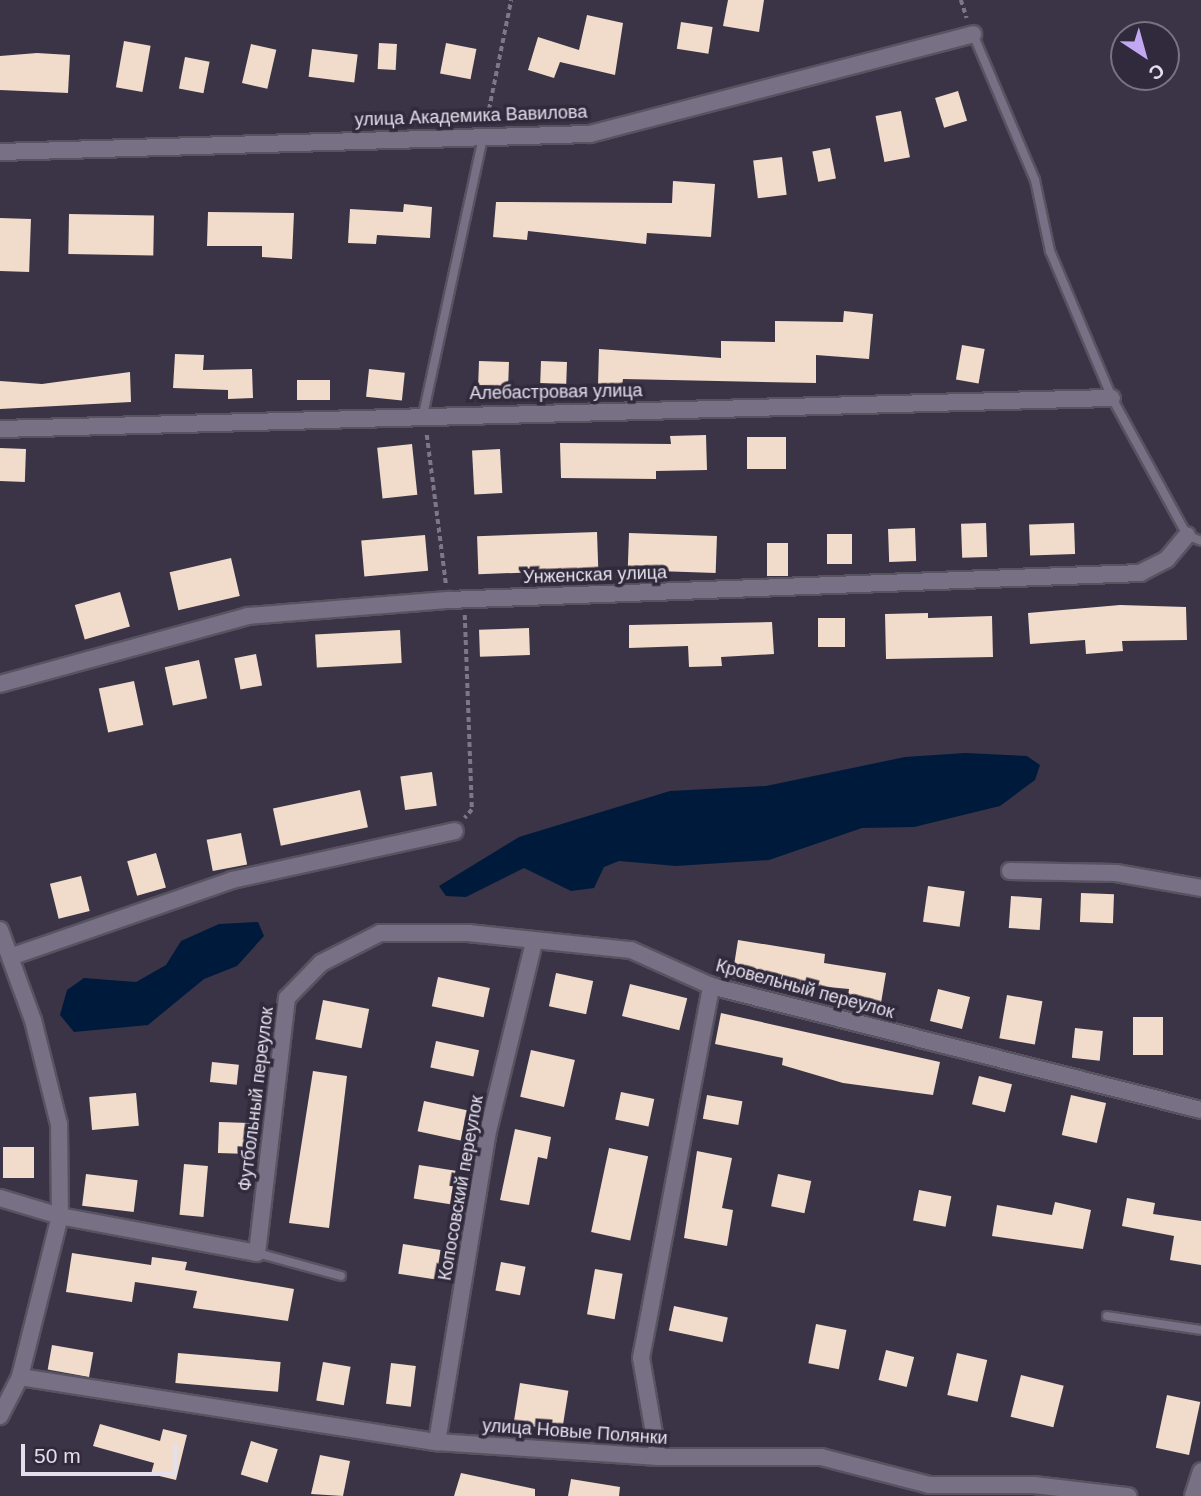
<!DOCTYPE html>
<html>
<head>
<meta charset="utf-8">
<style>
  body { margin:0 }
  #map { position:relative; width:1201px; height:1496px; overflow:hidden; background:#3a3446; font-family:Arial,sans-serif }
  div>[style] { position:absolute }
  .water>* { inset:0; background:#001a3c }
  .building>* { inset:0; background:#f1dbcb; transform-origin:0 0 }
  .path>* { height:3.5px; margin-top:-1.75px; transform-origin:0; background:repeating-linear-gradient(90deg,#7d7787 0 5px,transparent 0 8.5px) }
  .roads { filter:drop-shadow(2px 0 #585361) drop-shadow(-2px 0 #585361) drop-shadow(0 2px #585361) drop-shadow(0 -2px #585361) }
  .service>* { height:8px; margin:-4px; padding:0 4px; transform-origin:4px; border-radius:4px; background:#787185 }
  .minor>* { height:16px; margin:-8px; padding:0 8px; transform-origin:8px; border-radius:8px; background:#787185 }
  span { translate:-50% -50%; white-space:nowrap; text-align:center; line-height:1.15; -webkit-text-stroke:7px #302a3c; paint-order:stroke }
  .street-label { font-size:18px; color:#e3dfeb }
  .north { position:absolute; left:1110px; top:21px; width:70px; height:70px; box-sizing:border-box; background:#302a3c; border:2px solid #787282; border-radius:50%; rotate:144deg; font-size:19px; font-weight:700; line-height:28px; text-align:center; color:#e3dfeb }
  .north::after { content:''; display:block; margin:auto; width:24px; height:32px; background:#c2a7f2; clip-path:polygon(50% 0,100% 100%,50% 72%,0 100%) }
  .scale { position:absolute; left:21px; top:1444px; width:156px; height:32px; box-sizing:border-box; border:4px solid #e3dfeb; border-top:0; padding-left:9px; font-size:21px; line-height:24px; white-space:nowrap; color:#e3dfeb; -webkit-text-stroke:5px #302a3c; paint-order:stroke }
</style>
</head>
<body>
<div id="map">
  <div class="water">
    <i style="clip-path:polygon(965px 753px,1027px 756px,1040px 765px,1035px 780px,1000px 806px,914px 827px,862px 828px,769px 860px,676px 866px,619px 861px,604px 867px,594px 888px,571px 891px,524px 868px,466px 897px,446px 896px,439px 886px,519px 837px,670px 791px,766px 786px,905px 757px)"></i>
    <i style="clip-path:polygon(258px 922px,264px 936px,237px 966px,204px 979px,148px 1025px,74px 1032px,60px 1015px,67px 990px,84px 978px,136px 982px,166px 965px,181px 941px,219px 924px)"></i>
  </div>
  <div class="building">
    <i style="clip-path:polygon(728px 0,764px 0,759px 32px,723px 26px)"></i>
    <i style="clip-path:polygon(587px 15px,623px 23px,615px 75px,560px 62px,554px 78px,528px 70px,538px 37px,579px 50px)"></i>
    <i style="left:681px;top:22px;width:32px;height:27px;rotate:9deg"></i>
    <i style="left:124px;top:41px;width:27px;height:47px;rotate:10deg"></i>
    <i style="left:379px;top:43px;width:18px;height:26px;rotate:3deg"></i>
    <i style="left:446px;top:43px;width:31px;height:31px;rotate:11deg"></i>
    <i style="left:251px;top:44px;width:26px;height:40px;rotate:13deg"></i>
    <i style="left:312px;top:49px;width:46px;height:28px;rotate:7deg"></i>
    <i style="clip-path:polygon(37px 53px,70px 55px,68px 93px,0 90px,0 56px)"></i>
    <i style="left:185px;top:57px;width:25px;height:32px;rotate:11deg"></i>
    <i style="left:958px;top:91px;width:31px;height:24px;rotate:73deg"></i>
    <i style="left:901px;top:111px;width:47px;height:26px;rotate:79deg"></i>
    <i style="left:830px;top:148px;width:31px;height:18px;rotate:79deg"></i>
    <i style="left:782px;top:157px;width:38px;height:29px;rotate:83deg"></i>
    <i style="clip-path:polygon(673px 181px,715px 184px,711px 237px,647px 233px,646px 244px,528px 231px,527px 240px,493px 237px,496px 202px,672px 203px)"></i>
    <i style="clip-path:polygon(404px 204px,432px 207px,430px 238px,377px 235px,376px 244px,348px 243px,350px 209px,403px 212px)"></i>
    <i style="clip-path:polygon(208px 212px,294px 213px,292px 259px,262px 257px,262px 246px,207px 246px)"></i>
    <i style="left:69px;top:214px;width:85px;height:40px;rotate:1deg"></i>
    <i style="left:0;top:218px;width:31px;height:53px;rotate:2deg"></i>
    <i style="clip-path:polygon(844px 311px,873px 314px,869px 359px,816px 355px,816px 383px,623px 379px,622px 386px,598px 385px,599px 349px,721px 358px,721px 341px,775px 342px,775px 321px,843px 322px)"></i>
    <i style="left:962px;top:345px;width:23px;height:35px;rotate:10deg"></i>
    <i style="clip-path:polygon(175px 354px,204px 355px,203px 370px,252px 369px,253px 398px,228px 399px,228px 390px,173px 388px)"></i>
    <i style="left:479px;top:361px;width:30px;height:24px;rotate:2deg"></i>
    <i style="left:541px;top:361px;width:26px;height:22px;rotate:2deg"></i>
    <i style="left:369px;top:369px;width:36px;height:28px;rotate:6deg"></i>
    <i style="clip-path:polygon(130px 372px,131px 402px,0 409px,0 381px,42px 384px)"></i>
    <i style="left:297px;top:380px;width:33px;height:20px"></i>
    <i style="clip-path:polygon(706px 435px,707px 470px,656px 471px,656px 479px,561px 478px,560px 443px,671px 444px,670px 436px)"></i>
    <i style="left:747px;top:437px;width:39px;height:32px"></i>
    <i style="left:412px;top:444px;width:51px;height:35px;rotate:84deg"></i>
    <i style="left:0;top:448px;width:26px;height:33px;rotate:2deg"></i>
    <i style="left:500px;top:449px;width:44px;height:28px;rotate:87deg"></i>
    <i style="left:986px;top:523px;width:34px;height:25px;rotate:88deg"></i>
    <i style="left:1074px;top:523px;width:31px;height:45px;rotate:88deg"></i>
    <i style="left:915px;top:528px;width:33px;height:27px;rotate:88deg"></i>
    <i style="left:597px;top:532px;width:38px;height:120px;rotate:88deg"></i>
    <i style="left:629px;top:533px;width:88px;height:37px;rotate:2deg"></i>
    <i style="left:827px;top:534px;width:25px;height:30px"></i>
    <i style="left:425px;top:535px;width:36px;height:64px;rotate:85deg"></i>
    <i style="left:788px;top:543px;width:33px;height:21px;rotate:90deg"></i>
    <i style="left:231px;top:558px;width:39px;height:63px;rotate:77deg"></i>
    <i style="left:120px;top:592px;width:36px;height:47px;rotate:74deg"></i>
    <i style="clip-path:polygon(1120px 605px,1186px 607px,1187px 640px,1122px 641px,1123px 651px,1086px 654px,1085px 640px,1030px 644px,1028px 613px)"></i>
    <i style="clip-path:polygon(928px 613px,928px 618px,992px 616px,993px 657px,886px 659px,885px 614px)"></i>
    <i style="left:818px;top:618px;width:27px;height:29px"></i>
    <i style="clip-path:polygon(772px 622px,774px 654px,721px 657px,722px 666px,689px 667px,688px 646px,629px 648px,629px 625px)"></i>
    <i style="left:529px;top:628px;width:27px;height:50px;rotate:88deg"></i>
    <i style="left:400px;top:630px;width:33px;height:85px;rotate:87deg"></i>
    <i style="left:256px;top:654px;width:32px;height:22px;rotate:79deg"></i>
    <i style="left:199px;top:660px;width:39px;height:35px;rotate:78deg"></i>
    <i style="left:134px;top:681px;width:45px;height:36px;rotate:78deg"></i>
    <i style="left:432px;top:772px;width:34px;height:32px;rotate:82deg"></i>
    <i style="left:360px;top:790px;width:38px;height:89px;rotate:78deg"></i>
    <i style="left:241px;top:833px;width:32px;height:35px;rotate:79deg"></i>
    <i style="left:156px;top:853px;width:36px;height:30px;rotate:74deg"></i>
    <i style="left:81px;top:876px;width:36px;height:32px;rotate:76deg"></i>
    <i style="left:928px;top:886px;width:37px;height:36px;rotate:8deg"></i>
    <i style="left:1081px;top:893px;width:33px;height:29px;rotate:2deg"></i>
    <i style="left:1011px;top:896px;width:31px;height:32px;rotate:4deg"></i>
    <i style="clip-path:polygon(738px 940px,825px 954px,824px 963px,886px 973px,880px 1009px,847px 1004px,849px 989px,732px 978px)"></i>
    <i style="left:556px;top:973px;width:38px;height:34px;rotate:12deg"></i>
    <i style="left:438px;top:977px;width:53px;height:30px;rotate:12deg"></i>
    <i style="left:630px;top:984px;width:59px;height:33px;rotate:14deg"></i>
    <i style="left:938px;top:989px;width:33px;height:33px;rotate:14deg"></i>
    <i style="left:1007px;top:995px;width:36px;height:44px;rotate:10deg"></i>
    <i style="left:323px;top:1000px;width:47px;height:40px;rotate:11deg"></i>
    <i style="clip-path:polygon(721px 1013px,940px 1062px,933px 1095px,843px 1083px,782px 1065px,783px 1058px,715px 1044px)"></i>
    <i style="left:1133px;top:1017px;width:30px;height:38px"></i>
    <i style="left:1075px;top:1028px;width:28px;height:30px;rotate:6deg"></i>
    <i style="left:436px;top:1041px;width:44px;height:27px;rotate:12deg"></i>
    <i style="left:531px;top:1050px;width:45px;height:48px;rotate:13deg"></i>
    <i style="left:212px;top:1062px;width:27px;height:20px;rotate:6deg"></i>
    <i style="clip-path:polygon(313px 1071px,347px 1076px,329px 1228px,289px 1223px)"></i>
    <i style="left:979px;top:1076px;width:34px;height:29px;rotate:14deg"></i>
    <i style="left:621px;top:1092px;width:34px;height:28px;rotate:12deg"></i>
    <i style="left:136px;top:1093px;width:33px;height:47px;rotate:85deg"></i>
    <i style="left:707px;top:1095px;width:36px;height:24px;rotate:10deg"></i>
    <i style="left:1071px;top:1095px;width:36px;height:41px;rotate:13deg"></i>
    <i style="left:424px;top:1101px;width:44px;height:31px;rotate:12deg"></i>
    <i style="left:219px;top:1122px;width:31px;height:31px;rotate:2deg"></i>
    <i style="clip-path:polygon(515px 1129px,551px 1137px,547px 1159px,538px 1157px,529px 1205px,500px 1200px)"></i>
    <i style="left:3px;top:1147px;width:31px;height:31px"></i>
    <i style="left:609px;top:1148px;width:40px;height:86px;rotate:12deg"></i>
    <i style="clip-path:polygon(697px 1151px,732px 1158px,722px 1208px,733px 1210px,727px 1246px,684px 1238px)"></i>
    <i style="left:184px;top:1164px;width:24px;height:51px;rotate:5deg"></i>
    <i style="left:419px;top:1165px;width:37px;height:34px;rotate:9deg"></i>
    <i style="left:86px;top:1174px;width:52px;height:32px;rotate:7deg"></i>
    <i style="left:778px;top:1174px;width:34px;height:33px;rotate:12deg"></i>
    <i style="left:919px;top:1190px;width:33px;height:31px;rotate:11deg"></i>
    <i style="clip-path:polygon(1127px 1198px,1155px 1203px,1153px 1214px,1201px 1221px,1201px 1265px,1170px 1260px,1174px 1236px,1122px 1226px)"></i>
    <i style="clip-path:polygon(1055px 1202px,1091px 1210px,1083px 1249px,992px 1236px,997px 1205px,1052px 1215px)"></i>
    <i style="left:403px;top:1244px;width:38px;height:30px;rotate:9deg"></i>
    <i style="clip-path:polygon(72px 1253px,151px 1265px,152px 1257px,187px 1262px,185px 1270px,294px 1289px,288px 1321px,193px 1308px,197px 1291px,135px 1282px,132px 1302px,66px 1292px)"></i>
    <i style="left:501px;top:1262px;width:25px;height:29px;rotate:11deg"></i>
    <i style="left:595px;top:1269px;width:28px;height:46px;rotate:10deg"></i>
    <i style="left:674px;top:1306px;width:55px;height:25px;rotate:12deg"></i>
    <i style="left:816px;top:1324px;width:31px;height:40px;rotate:11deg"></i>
    <i style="left:52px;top:1345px;width:42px;height:25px;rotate:10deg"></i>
    <i style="left:886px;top:1350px;width:29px;height:31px;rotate:14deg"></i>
    <i style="left:178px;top:1353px;width:103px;height:30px;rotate:5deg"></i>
    <i style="left:957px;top:1353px;width:31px;height:43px;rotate:13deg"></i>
    <i style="left:323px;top:1362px;width:28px;height:39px;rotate:10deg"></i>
    <i style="left:391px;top:1363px;width:25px;height:41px;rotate:7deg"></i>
    <i style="left:1021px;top:1375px;width:44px;height:43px;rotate:14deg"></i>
    <i style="left:520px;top:1383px;width:49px;height:41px;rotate:9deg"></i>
    <i style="left:1167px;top:1395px;width:34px;height:54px;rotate:12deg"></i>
    <i style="clip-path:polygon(100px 1424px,160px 1441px,163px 1429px,187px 1435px,176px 1480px,151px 1474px,154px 1463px,93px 1446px)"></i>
    <i style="left:251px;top:1441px;width:28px;height:35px;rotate:17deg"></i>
    <i style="clip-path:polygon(320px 1455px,350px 1461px,343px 1496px,311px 1494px)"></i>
    <i style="clip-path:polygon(461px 1473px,535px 1489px,535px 1496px,454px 1496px)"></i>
    <i style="clip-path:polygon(571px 1479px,620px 1487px,619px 1496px,568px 1496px)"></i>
  </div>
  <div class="path">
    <i style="left:961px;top:0;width:19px;rotate:72deg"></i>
    <i style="left:487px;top:118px;width:120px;rotate:-78.5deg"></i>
    <i style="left:427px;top:435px;width:150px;rotate:82.7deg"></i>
    <i style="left:465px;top:615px;width:195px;rotate:87.9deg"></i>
    <i style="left:472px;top:810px;width:11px;rotate:131deg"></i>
  </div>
  <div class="roads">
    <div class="service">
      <i style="left:973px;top:34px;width:159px;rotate:67deg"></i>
      <i style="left:1035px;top:180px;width:73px;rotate:78.1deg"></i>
      <i style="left:1050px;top:251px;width:160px;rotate:67.1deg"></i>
      <i style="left:1112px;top:398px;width:156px;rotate:61.3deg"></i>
      <i style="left:1187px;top:535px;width:15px;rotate:23deg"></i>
      <i style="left:423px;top:415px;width:284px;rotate:-77.8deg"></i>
      <i style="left:257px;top:1253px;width:87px;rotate:15.3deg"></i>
      <i style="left:1107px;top:1316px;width:95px;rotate:8.5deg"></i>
    </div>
    <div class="minor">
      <i style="left:0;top:152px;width:590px;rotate:-1.75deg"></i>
      <i style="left:590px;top:134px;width:396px;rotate:-14.6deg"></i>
      <i style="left:0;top:429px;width:1112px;rotate:-1.6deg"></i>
      <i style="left:0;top:684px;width:257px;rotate:-15.3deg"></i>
      <i style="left:248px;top:616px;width:201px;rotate:-4.6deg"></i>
      <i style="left:448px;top:600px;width:693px;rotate:-2.23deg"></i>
      <i style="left:1140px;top:573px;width:30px;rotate:-27deg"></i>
      <i style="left:1167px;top:559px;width:31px;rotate:-50deg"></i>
      <i style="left:1010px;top:871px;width:106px;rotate:1.1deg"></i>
      <i style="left:1116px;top:873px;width:86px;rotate:10deg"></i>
      <i style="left:0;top:930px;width:96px;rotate:69.9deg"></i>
      <i style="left:33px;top:1020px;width:107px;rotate:76deg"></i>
      <i style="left:59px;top:1124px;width:92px;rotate:89.4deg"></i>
      <i style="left:60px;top:1216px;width:166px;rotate:104deg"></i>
      <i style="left:20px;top:1377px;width:44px;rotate:117.1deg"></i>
      <i style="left:13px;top:956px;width:232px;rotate:-19.1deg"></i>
      <i style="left:232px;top:880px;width:228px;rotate:-12.4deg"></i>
      <i style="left:0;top:1198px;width:63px;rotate:16.7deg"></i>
      <i style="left:60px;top:1216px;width:200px;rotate:10.6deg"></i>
      <i style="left:257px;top:1253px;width:257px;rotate:-83.3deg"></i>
      <i style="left:287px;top:998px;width:49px;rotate:-45.8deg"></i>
      <i style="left:321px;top:963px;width:66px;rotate:-27deg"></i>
      <i style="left:380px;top:933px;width:88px"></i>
      <i style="left:468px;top:933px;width:164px;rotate:6deg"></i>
      <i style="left:631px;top:950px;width:88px;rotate:24.2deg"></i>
      <i style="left:711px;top:986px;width:505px;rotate:14.2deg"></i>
      <i style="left:20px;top:1377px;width:422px;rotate:8.9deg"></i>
      <i style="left:437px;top:1442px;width:222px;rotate:3.9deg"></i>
      <i style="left:658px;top:1457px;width:163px"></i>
      <i style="left:821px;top:1457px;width:112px;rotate:14.5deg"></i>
      <i style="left:929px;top:1485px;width:105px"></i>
      <i style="left:1034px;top:1485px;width:95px;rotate:6.7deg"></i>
      <i style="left:437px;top:1442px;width:311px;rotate:-80.7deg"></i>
      <i style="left:487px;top:1135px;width:199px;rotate:-76.3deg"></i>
      <i style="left:658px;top:1457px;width:100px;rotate:-99.7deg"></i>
      <i style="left:641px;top:1358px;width:379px;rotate:-79.3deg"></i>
      <i style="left:1193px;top:1496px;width:26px;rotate:-72deg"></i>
    </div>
  </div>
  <div class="street-label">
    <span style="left:471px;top:116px;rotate:-2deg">улица Академика Вавилова</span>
    <span style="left:556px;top:392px;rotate:-1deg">Алебастровая улица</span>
    <span style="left:595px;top:575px;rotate:-2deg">Унженская улица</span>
    <span style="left:805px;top:989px;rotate:15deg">Кровельный переулок</span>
    <span style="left:256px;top:1099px;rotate:-83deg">Футбольный переулок</span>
    <span style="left:461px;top:1188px;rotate:-80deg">Копосовский переулок</span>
    <span style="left:575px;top:1432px;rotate:4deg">улица Новые Полянки</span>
  </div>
  <div class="north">С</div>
  <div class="scale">50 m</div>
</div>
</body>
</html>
